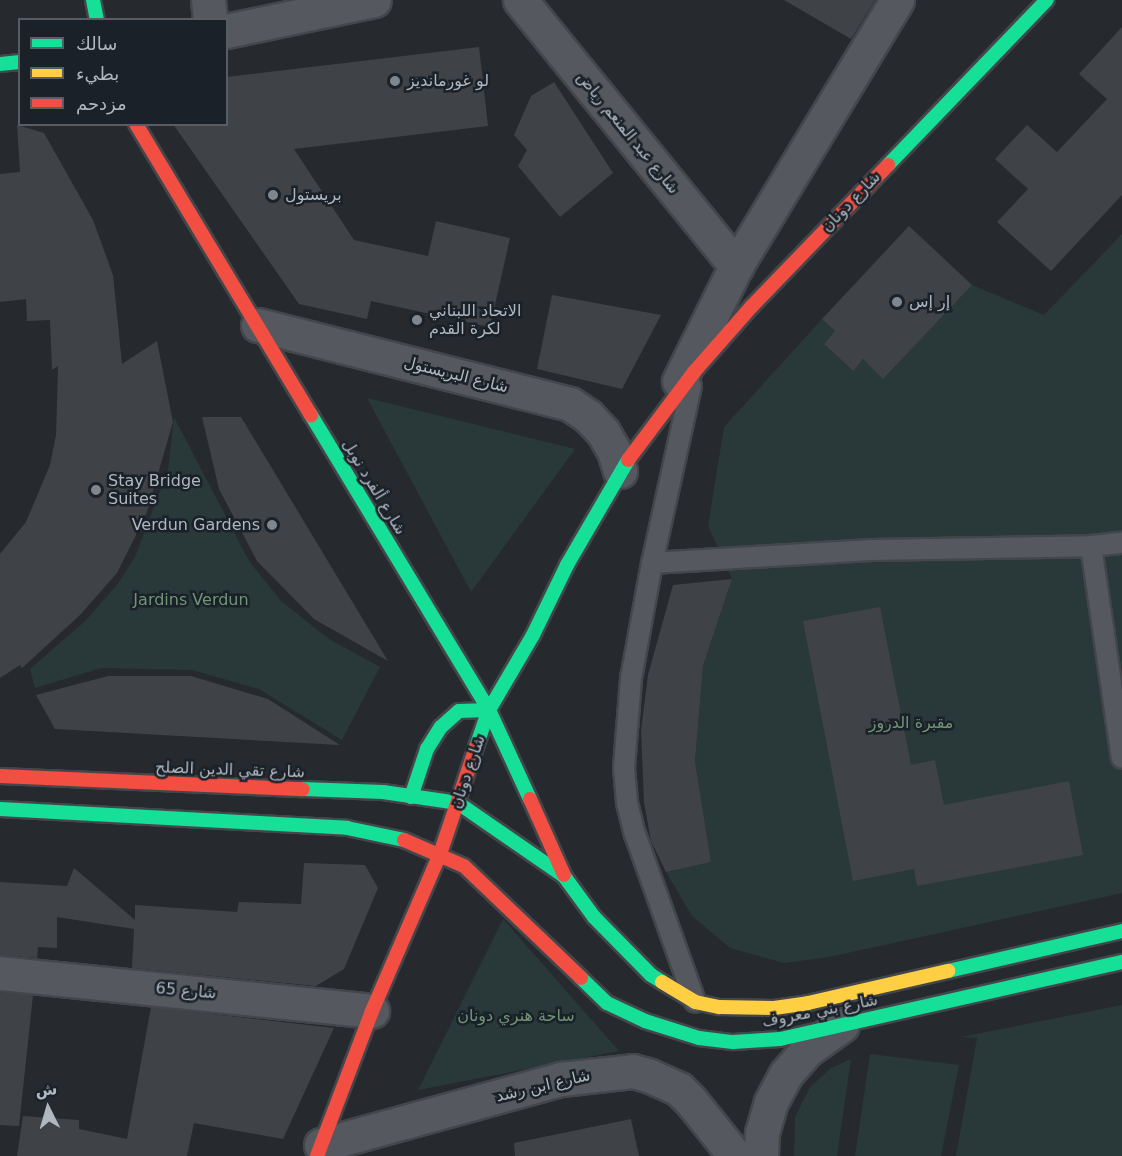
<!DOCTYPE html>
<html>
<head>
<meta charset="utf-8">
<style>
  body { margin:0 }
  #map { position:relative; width:1122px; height:1156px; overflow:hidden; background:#262a2f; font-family:"DejaVu Sans",Vazirmatn,sans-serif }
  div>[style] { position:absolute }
  .green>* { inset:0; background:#293838 }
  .building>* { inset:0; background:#3f4347 }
  .roads { filter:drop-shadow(2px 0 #43464a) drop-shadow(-2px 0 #43464a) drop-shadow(0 2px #43464a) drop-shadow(0 -2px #43464a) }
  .lane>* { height:20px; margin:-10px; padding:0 10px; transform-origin:10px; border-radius:10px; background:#55585e }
  .street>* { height:33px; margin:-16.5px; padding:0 16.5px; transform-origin:16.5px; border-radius:16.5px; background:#55585e }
  .fast>* { height:14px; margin:-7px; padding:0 7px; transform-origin:7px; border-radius:7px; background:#16e098 }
  .slow>* { height:14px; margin:-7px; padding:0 7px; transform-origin:7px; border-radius:7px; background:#ffcf43 }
  .jam>* { height:14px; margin:-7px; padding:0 7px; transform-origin:7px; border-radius:7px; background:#f24e42 }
  .dots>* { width:16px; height:16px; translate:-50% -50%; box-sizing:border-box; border:3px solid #1a2128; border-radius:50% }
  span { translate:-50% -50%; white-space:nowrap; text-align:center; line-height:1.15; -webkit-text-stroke:5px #1a2128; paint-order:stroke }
  .poi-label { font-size:16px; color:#afb7c1 }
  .left { translate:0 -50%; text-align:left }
  .right { translate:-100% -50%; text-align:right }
  .street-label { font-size:16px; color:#afb7c1 }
  .park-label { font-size:16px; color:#719477 }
  .legend { position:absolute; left:18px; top:18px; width:210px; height:108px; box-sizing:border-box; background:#1a2128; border:2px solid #565d65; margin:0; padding:8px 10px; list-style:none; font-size:18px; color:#afb7c1 }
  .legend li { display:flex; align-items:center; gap:12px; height:30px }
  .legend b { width:30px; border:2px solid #565d65 }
  .north { position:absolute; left:18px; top:1078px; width:60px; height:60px; -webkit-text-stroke:4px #1a2128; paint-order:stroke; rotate:355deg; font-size:16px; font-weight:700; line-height:24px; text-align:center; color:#afb7c1 }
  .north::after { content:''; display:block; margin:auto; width:21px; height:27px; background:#afb7c1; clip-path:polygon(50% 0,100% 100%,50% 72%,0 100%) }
</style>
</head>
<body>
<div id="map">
  <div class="green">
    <i style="clip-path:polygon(1122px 234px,1122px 893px,829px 957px,784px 963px,730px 948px,692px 916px,666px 872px,711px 862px,695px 761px,703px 666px,732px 579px,708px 526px,724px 427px,822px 319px,835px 331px,824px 344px,852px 371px,863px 359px,883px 378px,972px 285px,1044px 315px)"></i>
    <i style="clip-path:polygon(367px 398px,575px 449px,471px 592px)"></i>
    <i style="clip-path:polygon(174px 417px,249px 561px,281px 601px,329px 639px,380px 667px,342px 740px,259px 689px,192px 670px,101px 668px,35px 688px,30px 669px,85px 621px,117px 585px,135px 557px,168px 470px)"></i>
    <i style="clip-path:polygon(503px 919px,619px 1051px,418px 1090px)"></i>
    <i style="clip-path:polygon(1122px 1005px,1122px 1156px,956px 1156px,977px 1038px,961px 1037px)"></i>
    <i style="clip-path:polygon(870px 1054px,959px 1065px,941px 1156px,855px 1156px)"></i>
    <i style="clip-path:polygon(851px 1059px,837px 1156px,794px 1156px,795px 1117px,810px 1087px,831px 1068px)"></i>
  </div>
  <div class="building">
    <i style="clip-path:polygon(784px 0,875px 0,851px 39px)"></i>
    <i style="clip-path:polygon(1122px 27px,1122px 195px,1051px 271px,997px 222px,1028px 189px,995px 159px,1027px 125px,1057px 152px,1107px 99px,1079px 74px)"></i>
    <i style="clip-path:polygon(479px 47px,488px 126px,294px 149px,354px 240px,428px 256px,436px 221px,510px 238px,490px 327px,371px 301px,367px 319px,299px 304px,173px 124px,226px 124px,226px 77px)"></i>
    <i style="clip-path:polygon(554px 82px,613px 173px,560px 217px,518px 166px,527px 150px,514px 135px,531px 96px)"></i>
    <i style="clip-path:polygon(17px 125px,44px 133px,93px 220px,113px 275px,122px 364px,157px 341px,173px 422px,146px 515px,117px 573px,80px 615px,22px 668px,20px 665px,0 678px,0 554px,26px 522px,50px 465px,56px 435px,58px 366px,52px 370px,50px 320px,27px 321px,26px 299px,0 302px,0 174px,20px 172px)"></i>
    <i style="clip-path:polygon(909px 226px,972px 285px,883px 379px,863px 359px,853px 371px,824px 344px,835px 331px,822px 319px)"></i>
    <i style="clip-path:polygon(552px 295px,661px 315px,622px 389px,537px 369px)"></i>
    <i style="clip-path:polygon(202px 417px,241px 417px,388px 661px,314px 619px,257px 561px,219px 489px)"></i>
    <i style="clip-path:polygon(732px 579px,703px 666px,695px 761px,711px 862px,666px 872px,651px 841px,644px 802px,641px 730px,648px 675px,673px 585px)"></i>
    <i style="clip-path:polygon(880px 607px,911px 765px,935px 760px,944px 805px,1069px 781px,1083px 855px,917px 886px,914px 869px,853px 881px,803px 621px)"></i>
    <i style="clip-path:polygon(108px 676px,191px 676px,268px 699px,340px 745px,55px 729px,36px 695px)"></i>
    <i style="clip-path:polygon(304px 863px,365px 865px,378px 888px,344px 969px,316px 986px,132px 968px,134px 929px,57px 917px,57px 948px,38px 947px,37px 958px,0 955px,0 882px,67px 886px,74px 868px,135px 920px,135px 905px,237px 912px,239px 902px,301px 904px)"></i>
    <i style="clip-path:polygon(0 992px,33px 995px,19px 1126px,0 1125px)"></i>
    <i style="clip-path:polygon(151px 1007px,334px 1028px,283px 1139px,194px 1123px,187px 1156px,17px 1156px,23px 1116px,79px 1120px,79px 1129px,127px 1139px)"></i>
    <i style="clip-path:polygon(631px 1119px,639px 1156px,515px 1156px,514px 1143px)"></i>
  </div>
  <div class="roads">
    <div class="lane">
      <i style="left:691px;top:386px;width:181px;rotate:102.4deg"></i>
      <i style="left:652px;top:563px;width:118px;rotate:100.3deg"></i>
      <i style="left:631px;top:679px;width:89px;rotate:94.5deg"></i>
      <i style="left:624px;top:768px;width:35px;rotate:85deg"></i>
      <i style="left:627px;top:803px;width:32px;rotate:76deg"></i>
      <i style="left:635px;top:834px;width:178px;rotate:70.3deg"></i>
      <i style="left:1091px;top:546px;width:214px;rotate:81.7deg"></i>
      <i style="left:652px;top:563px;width:220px;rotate:-3.4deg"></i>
      <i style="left:872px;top:550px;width:219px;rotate:-1deg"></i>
      <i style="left:1091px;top:546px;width:31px;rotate:-6deg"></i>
    </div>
    <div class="street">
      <i style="left:208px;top:0;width:20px;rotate:84deg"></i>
      <i style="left:520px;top:0;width:343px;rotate:50.9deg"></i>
      <i style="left:226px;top:31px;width:151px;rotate:-11.8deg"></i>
      <i style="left:258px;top:325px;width:322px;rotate:14.2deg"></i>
      <i style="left:570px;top:404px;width:22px;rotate:34deg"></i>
      <i style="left:588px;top:416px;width:22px;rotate:47deg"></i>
      <i style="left:603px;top:432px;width:22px;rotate:60deg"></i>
      <i style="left:614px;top:451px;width:21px;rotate:73deg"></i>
      <i style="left:679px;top:381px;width:128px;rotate:-63.6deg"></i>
      <i style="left:736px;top:266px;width:311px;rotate:-58.8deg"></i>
      <i style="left:0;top:973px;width:374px;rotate:5.8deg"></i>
      <i style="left:321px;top:1145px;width:249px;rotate:-15.4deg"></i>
      <i style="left:561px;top:1079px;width:72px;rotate:-6.3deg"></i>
      <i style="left:633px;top:1071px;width:18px;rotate:16deg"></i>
      <i style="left:650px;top:1076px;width:32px;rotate:24deg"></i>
      <i style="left:679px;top:1089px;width:17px;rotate:45deg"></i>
      <i style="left:691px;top:1101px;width:70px;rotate:51.3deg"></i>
      <i style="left:761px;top:1156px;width:23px;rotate:-88deg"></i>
      <i style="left:762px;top:1133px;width:32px;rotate:-74deg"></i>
      <i style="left:771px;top:1102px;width:32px;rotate:-62deg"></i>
      <i style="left:786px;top:1074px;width:32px;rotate:-49deg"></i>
      <i style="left:807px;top:1050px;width:43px;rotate:-35.5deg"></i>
    </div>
    <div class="fast">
      <i style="left:93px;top:0;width:20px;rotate:79deg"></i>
      <i style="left:0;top:64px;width:20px;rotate:-6deg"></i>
      <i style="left:888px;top:165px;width:229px;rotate:-46.1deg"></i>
      <i style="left:311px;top:415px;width:345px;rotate:58.9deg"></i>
      <i style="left:489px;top:710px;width:98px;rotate:65.3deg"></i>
      <i style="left:476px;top:747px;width:39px;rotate:-71deg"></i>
      <i style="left:489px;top:710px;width:87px;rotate:-59.6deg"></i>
      <i style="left:533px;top:635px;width:78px;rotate:-64.1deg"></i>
      <i style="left:567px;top:565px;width:121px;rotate:-59.8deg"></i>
      <i style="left:303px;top:789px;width:80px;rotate:2.1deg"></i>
      <i style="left:383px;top:792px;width:76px;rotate:8.3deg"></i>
      <i style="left:458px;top:803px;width:129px;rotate:34.6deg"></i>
      <i style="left:564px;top:876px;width:51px;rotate:53.8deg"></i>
      <i style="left:594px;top:917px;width:81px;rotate:45.5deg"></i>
      <i style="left:651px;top:975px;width:13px;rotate:32deg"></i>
      <i style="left:411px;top:797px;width:51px;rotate:-71.6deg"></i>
      <i style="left:427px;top:749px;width:26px;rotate:-58deg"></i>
      <i style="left:441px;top:727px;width:24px;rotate:-42deg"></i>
      <i style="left:459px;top:711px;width:30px;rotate:-2deg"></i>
      <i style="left:0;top:809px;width:348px;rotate:3.1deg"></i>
      <i style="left:347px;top:828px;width:58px;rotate:11.9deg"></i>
      <i style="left:948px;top:971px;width:179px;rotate:-12.9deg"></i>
      <i style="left:581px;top:978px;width:36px;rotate:44deg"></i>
      <i style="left:607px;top:1003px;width:42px;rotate:25.3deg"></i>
      <i style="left:645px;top:1021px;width:57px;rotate:17.5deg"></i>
      <i style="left:699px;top:1038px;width:34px;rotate:7deg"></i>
      <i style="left:733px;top:1042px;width:47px;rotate:-3.7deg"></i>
      <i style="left:780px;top:1039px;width:351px;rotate:-12.7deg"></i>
    </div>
    <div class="slow">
      <i style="left:662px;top:982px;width:39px;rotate:31deg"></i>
      <i style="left:695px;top:1002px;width:25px;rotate:12deg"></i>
      <i style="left:719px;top:1007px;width:55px;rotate:1deg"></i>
      <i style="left:774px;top:1008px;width:34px;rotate:-8deg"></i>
      <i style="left:808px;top:1003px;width:144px;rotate:-12.9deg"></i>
    </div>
    <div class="jam">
      <i style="left:136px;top:124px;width:340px;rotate:59deg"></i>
      <i style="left:628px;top:460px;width:110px;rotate:-53.1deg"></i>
      <i style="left:694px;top:372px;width:88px;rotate:-48.7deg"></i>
      <i style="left:752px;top:306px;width:196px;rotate:-46deg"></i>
      <i style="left:0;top:776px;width:303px;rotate:2.5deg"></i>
      <i style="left:530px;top:799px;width:83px;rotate:65.9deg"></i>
      <i style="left:404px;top:840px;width:65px;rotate:23.4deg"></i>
      <i style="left:464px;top:866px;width:162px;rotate:43.7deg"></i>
      <i style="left:317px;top:1156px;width:155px;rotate:-69.2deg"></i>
      <i style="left:372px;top:1011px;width:171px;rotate:-66.6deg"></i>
      <i style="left:440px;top:854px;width:113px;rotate:-71.4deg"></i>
    </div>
  </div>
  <div class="dots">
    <i style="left:395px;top:81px;background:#7f868e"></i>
    <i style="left:273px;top:195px;background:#7f868e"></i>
    <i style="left:897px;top:302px;background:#7f868e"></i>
    <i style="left:417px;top:320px;background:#7f868e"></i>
    <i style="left:96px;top:490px;background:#7f868e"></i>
    <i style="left:272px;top:525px;background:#7f868e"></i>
  </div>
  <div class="poi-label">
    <span class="left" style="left:407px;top:81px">لو غورمانديز</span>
    <span class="left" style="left:285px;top:195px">بريستول</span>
    <span class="left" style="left:909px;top:302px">إر إس</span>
    <span class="left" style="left:429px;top:320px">الاتحاد اللبناني<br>لكرة القدم</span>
    <span class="left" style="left:108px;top:490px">Stay Bridge<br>Suites</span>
    <span class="right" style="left:260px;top:525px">Verdun Gardens</span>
  </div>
  <div class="street-label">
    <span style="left:628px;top:133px;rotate:51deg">شارع عبد المنعم رياض</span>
    <span style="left:851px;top:202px;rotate:-46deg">شارع دونان</span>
    <span style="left:456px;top:375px;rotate:14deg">شارع البريستول</span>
    <span style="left:374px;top:487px;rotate:59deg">شارع ألفرد نوبل</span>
    <span style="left:230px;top:770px;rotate:2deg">شارع تقي الدين الصلح</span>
    <span style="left:468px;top:772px;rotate:-71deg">شارع دونان</span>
    <span style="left:186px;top:991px;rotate:5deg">شارع 65</span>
    <span style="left:820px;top:1011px;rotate:-11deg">شارع بني معروف</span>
    <span style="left:543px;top:1086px;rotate:-13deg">شارع ابن رشد</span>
  </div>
  <div class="park-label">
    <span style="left:191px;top:600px">Jardins Verdun</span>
    <span style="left:911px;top:723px">مقبرة الدروز</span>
    <span style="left:516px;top:1016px">ساحة هنري دونان</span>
  </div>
  <ul class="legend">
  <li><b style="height:8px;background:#16e098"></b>سالك</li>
  <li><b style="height:8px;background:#ffcf43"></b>بطيء</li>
  <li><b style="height:8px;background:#f24e42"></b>مزدحم</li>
  </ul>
  <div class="north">ش</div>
</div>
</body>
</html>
